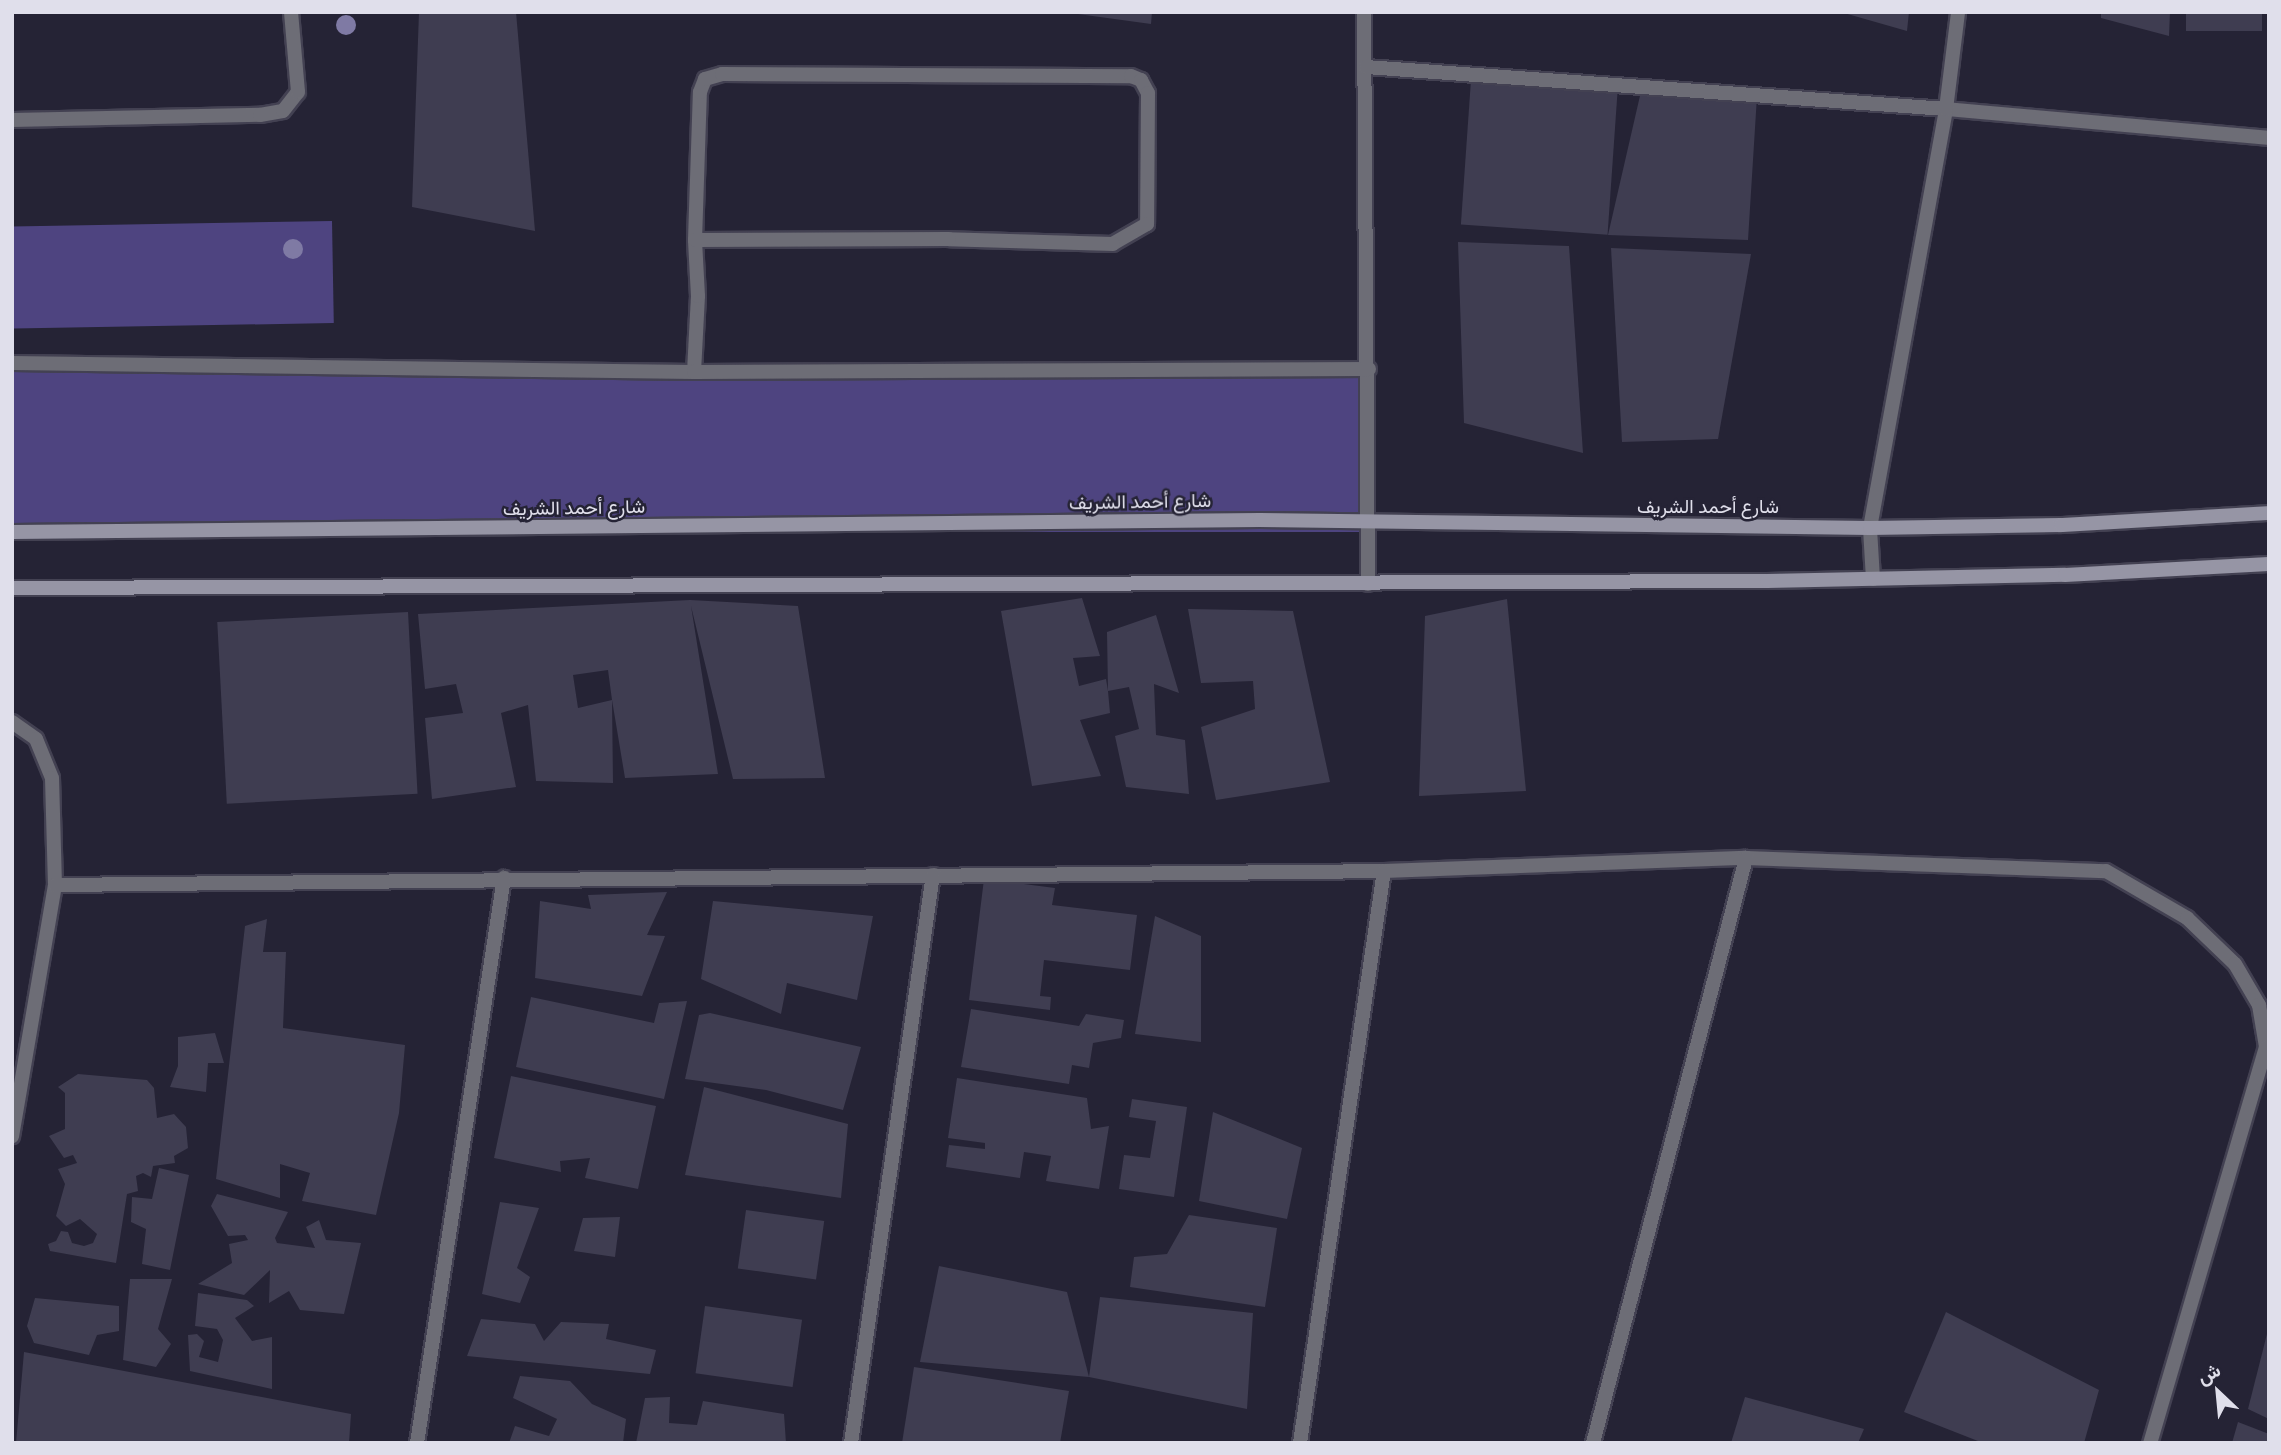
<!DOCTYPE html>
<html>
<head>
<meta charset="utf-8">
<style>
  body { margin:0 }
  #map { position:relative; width:2281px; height:1455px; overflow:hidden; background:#252335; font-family:"IBM Plex Sans",Vazirmatn,sans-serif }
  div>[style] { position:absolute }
  .green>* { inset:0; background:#4e4480; transform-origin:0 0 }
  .building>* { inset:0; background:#3f3d51; transform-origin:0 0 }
  .roads { filter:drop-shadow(2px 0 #434152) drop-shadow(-2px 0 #434152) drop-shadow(0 2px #434152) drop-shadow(0 -2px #434152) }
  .lane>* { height:14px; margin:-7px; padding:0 7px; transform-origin:7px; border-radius:7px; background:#6d6d76 }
  .street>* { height:14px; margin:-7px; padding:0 7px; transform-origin:7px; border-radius:7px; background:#6d6d76 }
  .secondary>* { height:14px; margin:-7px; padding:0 7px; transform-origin:7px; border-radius:7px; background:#9695a5 }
  .trees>* { width:20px; height:20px; margin:-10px; border-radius:50%; background:#7f7aa4 }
  span { translate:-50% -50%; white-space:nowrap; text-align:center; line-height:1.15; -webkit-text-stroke:5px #252335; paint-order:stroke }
  .street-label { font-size:19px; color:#e0dfeb }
  .frame { position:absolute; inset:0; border:14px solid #e0dfeb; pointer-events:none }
  .north { position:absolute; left:2183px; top:1357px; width:70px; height:70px; -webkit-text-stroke:5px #252335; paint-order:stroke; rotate:334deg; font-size:19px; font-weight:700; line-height:28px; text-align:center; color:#e0dfeb }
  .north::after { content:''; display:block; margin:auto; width:24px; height:32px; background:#e0dfeb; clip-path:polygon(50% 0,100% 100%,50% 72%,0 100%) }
</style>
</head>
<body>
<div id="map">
  <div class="green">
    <i style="left:332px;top:221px;width:102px;height:320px;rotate:89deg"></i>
    <i style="left:12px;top:363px;width:1357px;height:169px"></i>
  </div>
  <div class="building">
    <i style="clip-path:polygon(419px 12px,516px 12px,535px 231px,412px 207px)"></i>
    <i style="clip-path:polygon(1078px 12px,1152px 12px,1151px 24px,1078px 14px)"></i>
    <i style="clip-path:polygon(1844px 12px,1909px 12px,1907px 31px,1844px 13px)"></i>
    <i style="clip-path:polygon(2101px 12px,2170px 12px,2169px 36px,2101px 18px)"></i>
    <i style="left:2186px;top:12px;width:76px;height:19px"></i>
    <i style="left:1618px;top:85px;width:150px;height:147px;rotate:94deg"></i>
    <i style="clip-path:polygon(1642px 87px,1757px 96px,1748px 240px,1608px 235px)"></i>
    <i style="clip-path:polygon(1458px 242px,1569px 246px,1583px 453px,1464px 423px)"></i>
    <i style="clip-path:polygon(1611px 248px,1751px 254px,1718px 439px,1622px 442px)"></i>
    <i style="clip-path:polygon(1082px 598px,1100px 656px,1073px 658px,1079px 686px,1106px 679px,1108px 691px,1107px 632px,1156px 615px,1179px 693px,1154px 684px,1156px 735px,1185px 740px,1189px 794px,1126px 787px,1115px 736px,1139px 729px,1129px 687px,1108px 691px,1110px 713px,1080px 720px,1101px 776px,1032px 786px,1001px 611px)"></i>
    <i style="clip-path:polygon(1507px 599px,1526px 791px,1419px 796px,1425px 616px)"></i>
    <i style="clip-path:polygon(evenodd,690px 600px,798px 606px,825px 778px,733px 779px,691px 606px,718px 774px,625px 778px,612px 700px,613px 783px,536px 781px,528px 705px,501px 713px,516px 787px,432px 799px,425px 718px,463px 713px,456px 684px,425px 689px,418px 614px,690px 600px,608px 670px,612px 700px,578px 708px,573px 675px,608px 670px)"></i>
    <i style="clip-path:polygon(1188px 609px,1293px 611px,1330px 782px,1216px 800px,1201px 727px,1255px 709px,1253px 681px,1201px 683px)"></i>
    <i style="left:408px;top:612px;width:182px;height:191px;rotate:87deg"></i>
    <i style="clip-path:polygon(984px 879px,1055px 888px,1052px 905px,1137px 915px,1130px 970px,1044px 960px,1040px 996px,1051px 997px,1050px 1010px,969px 1000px)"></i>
    <i style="clip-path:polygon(667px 892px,647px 935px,665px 936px,642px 996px,535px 978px,540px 901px,591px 909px,588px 895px)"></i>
    <i style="clip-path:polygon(713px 901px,873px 916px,857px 1000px,787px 983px,781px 1014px,701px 979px)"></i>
    <i style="clip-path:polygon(1155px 916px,1201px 936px,1201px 1042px,1135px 1034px)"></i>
    <i style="clip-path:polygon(267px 919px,263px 952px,286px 952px,283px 1028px,405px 1045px,399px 1113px,376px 1215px,302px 1201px,310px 1173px,280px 1164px,280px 1198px,216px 1179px,245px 926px)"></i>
    <i style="clip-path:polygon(531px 997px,654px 1023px,659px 1003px,687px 1001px,664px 1099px,516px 1067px)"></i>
    <i style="clip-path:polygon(971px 1009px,1079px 1026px,1086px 1014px,1124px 1020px,1121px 1038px,1093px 1043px,1089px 1068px,1072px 1065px,1069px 1084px,961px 1067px)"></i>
    <i style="clip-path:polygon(710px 1013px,861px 1047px,843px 1110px,766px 1090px,685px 1079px,699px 1015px)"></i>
    <i style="clip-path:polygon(215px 1033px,224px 1063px,208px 1063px,206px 1092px,170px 1087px,178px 1066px,178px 1037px)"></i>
    <i style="clip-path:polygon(78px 1074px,147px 1080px,154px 1088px,157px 1118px,174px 1114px,186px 1127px,188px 1148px,174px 1156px,175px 1163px,153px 1166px,151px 1177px,143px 1173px,136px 1176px,138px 1191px,127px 1194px,116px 1263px,50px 1251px,48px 1244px,56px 1241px,61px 1231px,68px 1232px,72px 1243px,84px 1246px,93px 1243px,97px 1234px,80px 1219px,66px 1226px,56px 1216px,65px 1184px,58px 1169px,77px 1163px,73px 1155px,64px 1158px,49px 1136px,65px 1129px,65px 1093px,58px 1087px)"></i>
    <i style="clip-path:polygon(511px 1076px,656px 1106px,638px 1189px,585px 1178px,590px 1158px,560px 1161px,561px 1172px,494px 1158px)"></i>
    <i style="clip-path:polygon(957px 1078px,1087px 1098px,1091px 1129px,1109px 1126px,1099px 1189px,1046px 1181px,1051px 1156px,1024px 1152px,1020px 1178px,946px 1167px,949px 1145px,985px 1149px,985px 1143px,948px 1138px)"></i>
    <i style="clip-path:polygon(704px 1087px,848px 1124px,841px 1198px,685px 1175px)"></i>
    <i style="clip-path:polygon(1132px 1099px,1187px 1107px,1174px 1197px,1119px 1189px,1124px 1155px,1150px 1158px,1156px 1121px,1129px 1117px)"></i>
    <i style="clip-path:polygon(1213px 1112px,1302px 1148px,1287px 1219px,1199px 1201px)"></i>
    <i style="clip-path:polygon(159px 1168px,189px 1175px,170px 1270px,142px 1264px,146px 1229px,131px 1222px,132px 1197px,152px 1199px)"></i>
    <i style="clip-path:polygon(217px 1194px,288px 1212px,275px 1238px,277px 1243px,315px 1248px,306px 1227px,319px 1220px,326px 1240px,361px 1243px,344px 1314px,300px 1310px,289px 1291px,269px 1303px,270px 1270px,244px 1295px,198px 1284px,232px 1263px,229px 1244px,248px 1240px,245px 1235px,228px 1236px,211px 1206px)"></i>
    <i style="clip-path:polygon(500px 1202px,539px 1208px,517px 1268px,530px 1277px,520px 1303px,482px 1294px)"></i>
    <i style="left:746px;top:1210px;width:79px;height:59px;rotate:8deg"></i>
    <i style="clip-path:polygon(1189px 1215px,1277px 1228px,1265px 1307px,1130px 1287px,1134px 1257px,1167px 1254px)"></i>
    <i style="clip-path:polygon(620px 1217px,615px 1257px,574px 1251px,583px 1218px)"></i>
    <i style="clip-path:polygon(939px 1266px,1067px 1292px,1089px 1377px,920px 1362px)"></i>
    <i style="clip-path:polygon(130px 1279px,172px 1279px,158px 1329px,171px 1344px,156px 1367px,123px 1360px)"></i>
    <i style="clip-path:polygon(198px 1293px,247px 1300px,254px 1306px,235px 1318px,252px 1341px,272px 1337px,272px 1389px,190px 1371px,188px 1335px,197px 1334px,204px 1341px,199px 1357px,218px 1362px,223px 1340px,217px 1329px,195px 1326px)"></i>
    <i style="clip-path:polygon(1100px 1297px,1253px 1313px,1247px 1409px,1089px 1377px)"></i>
    <i style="clip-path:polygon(35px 1298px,119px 1306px,119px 1331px,97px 1335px,89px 1355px,34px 1343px,27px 1326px)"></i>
    <i style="left:705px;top:1306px;width:98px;height:68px;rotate:8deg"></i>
    <i style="clip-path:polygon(1946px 1312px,2099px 1390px,2084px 1443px,1983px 1443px,1904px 1412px)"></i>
    <i style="clip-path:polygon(481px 1319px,535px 1324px,544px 1341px,561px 1322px,609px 1324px,606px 1339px,656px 1350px,650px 1374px,467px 1356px)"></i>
    <i style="clip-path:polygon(2269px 1326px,2269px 1419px,2248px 1409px)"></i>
    <i style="clip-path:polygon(24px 1352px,351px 1414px,349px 1443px,16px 1443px)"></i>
    <i style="clip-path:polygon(914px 1367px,1069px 1391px,1060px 1443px,902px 1443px)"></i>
    <i style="clip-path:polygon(520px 1376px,570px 1381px,592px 1404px,626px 1419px,623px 1443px,509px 1443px,515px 1426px,549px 1436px,557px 1419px,513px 1398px)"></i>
    <i style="clip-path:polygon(670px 1397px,669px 1423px,697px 1425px,703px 1401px,784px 1414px,786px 1443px,636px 1443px,645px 1398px)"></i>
    <i style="clip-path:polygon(1745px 1397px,1864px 1429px,1858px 1443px,1731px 1443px)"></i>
    <i style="clip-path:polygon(2238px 1422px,2269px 1434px,2269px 1443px,2232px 1443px)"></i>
  </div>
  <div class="roads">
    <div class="lane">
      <i style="left:12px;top:120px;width:248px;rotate:-1.2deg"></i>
      <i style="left:260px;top:115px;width:23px;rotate:-10deg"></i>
      <i style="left:283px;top:111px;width:24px;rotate:-52deg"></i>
      <i style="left:298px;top:92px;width:80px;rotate:-95deg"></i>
      <i style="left:694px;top:372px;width:76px;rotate:-87deg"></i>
      <i style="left:698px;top:296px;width:56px;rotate:-93.1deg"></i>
      <i style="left:695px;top:240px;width:148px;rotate:-88.1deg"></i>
      <i style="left:700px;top:92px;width:14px;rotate:-69deg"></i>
      <i style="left:705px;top:79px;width:18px;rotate:-16deg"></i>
      <i style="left:722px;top:74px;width:409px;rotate:0.3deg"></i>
      <i style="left:1131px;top:76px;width:11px;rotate:22deg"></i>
      <i style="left:1141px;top:80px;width:15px;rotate:62deg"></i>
      <i style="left:1148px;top:93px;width:131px;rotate:90.4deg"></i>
      <i style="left:1147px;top:224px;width:39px;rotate:150deg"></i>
      <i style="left:1113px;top:244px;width:164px;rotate:-178.3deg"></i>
      <i style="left:949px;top:239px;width:254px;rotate:179.8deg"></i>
    </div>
    <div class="street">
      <i style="left:1364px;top:12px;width:572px;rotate:89.6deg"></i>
      <i style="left:1366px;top:67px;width:582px;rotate:4.14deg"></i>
      <i style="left:1946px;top:109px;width:324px;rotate:5.1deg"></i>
      <i style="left:12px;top:363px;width:682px;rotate:0.76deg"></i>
      <i style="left:694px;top:372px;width:675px;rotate:-0.25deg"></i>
      <i style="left:1873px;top:579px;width:51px;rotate:-93.4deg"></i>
      <i style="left:1870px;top:528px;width:426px;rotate:-79.7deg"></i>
      <i style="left:1946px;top:109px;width:98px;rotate:-82.9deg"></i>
      <i style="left:12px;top:722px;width:29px;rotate:35deg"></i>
      <i style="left:36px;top:739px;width:42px;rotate:67.7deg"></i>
      <i style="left:52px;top:778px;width:107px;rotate:88.4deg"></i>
      <i style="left:55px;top:885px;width:255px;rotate:99.7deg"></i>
      <i style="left:55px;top:885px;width:1329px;rotate:-0.6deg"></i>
      <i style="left:1384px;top:871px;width:362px;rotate:-2.1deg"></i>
      <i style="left:1746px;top:858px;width:360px;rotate:2.1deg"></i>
      <i style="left:2106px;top:871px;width:94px;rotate:30.1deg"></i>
      <i style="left:2187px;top:918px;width:66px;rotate:43.8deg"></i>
      <i style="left:2235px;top:964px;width:48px;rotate:59.7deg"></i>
      <i style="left:2259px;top:1005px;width:43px;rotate:80.5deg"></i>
      <i style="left:2266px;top:1047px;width:413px;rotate:106.3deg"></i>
      <i style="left:417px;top:1443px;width:572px;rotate:-81.25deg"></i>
      <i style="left:851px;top:1443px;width:574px;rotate:-81.79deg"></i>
      <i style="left:1300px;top:1443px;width:578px;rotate:-81.65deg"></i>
      <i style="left:1593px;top:1443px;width:605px;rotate:-75.34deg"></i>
    </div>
    <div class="secondary">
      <i style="left:12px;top:532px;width:1248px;rotate:-0.55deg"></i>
      <i style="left:1260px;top:520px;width:610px;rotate:0.75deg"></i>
      <i style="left:1870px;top:528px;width:191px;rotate:-0.9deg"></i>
      <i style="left:2061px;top:525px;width:208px;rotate:-3.3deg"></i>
      <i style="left:12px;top:588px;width:1755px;rotate:-0.23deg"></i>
      <i style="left:1767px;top:581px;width:298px;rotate:-1.2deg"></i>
      <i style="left:2065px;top:575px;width:204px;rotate:-3.1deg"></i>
    </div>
  </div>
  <div class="trees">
    <i style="left:346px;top:25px"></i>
    <i style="left:293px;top:249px"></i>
  </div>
  <div class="street-label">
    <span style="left:1140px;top:502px;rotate:-1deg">شارع أحمد الشريف</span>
    <span style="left:1708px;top:507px">شارع أحمد الشريف</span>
    <span style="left:574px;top:508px;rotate:-1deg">شارع أحمد الشريف</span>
  </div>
  <div class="frame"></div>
  <div class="north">ش</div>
</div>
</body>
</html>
